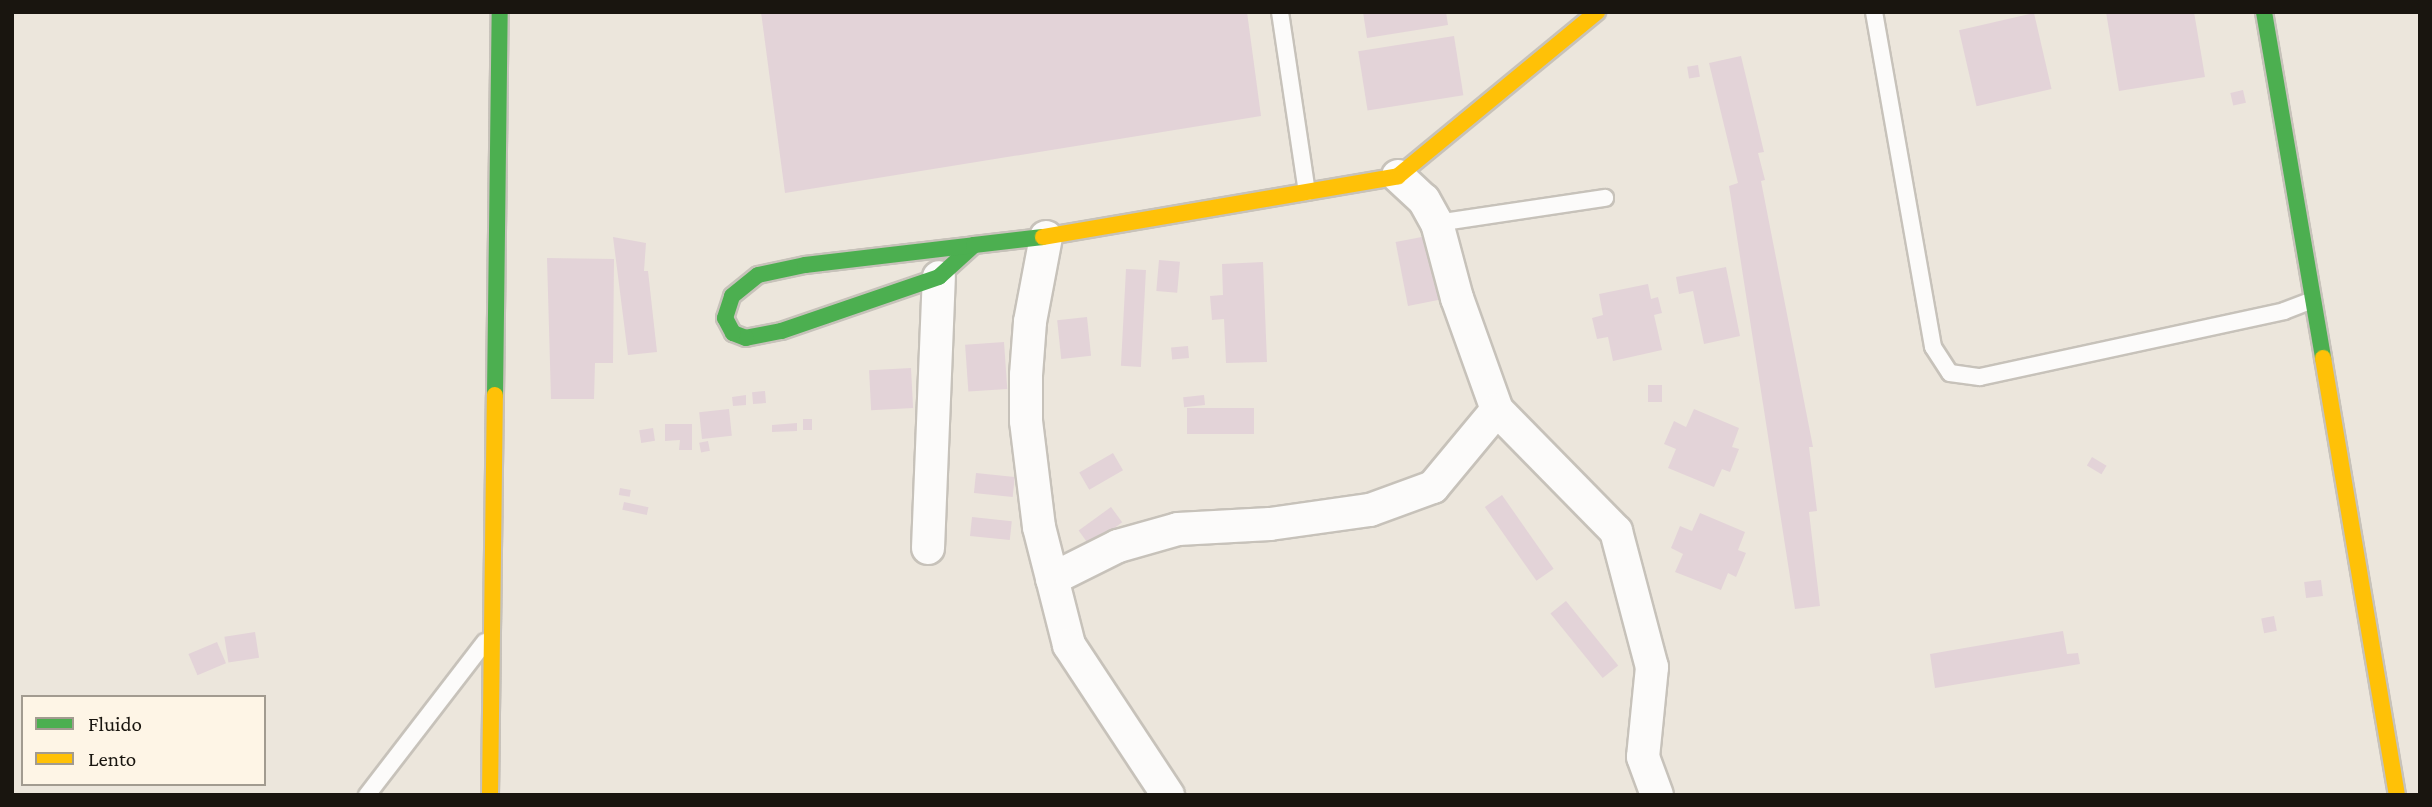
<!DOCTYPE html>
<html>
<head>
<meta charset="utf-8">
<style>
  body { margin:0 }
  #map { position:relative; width:2432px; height:807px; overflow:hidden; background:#ece6dc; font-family:"Crimson Pro",serif }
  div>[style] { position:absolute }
  .building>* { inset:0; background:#e3d3d8; transform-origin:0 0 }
  .roads { filter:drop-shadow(2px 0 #c7c2ba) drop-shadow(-2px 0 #c7c2ba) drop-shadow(0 2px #c7c2ba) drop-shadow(0 -2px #c7c2ba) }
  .lane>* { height:16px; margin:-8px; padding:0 8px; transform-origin:8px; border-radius:8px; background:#fcfbfa }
  .street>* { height:32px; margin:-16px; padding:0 16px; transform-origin:16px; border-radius:16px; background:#fcfbfa }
  .fast>* { height:16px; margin:-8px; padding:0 8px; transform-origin:8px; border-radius:8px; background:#4caf50 }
  .slow>* { height:16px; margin:-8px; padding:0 8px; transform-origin:8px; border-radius:8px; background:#ffc107 }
  span { translate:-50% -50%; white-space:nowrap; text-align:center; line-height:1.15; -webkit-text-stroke:6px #fef5e6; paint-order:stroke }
  .frame { position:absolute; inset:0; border:14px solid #19150f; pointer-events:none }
  .legend { position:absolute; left:21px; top:695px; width:245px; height:91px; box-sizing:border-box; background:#fef5e6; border:2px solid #a29b90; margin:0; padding:9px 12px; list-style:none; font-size:21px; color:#19150f }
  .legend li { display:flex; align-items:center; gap:14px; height:35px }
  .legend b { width:35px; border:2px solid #a29b90 }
</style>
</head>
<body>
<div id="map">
  <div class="building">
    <i style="clip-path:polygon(761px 12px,1247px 12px,1261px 116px,785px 193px)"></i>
    <i style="clip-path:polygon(1363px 12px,1446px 12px,1448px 25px,1367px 38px)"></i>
    <i style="clip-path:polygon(2106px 12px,2194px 12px,2205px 77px,2119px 91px)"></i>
    <i style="left:2034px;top:13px;width:78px;height:77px;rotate:77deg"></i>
    <i style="left:1454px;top:36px;width:60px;height:97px;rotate:81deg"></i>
    <i style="clip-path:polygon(1741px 56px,1764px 152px,1758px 153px,1765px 180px,1761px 181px,1813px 447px,1809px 447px,1817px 511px,1809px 512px,1820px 606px,1795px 609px,1729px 186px,1738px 183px,1709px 63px)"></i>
    <i style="left:1698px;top:65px;width:12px;height:11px;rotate:81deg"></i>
    <i style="left:2243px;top:90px;width:13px;height:13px;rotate:77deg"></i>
    <i style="left:1427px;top:236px;width:65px;height:32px;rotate:79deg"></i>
    <i style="clip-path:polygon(613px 237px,646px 243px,644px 271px,648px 271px,657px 352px,628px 355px)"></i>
    <i style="clip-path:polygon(547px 258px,614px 259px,613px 363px,595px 363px,594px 399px,551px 399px)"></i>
    <i style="left:1159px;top:260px;width:21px;height:31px;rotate:5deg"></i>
    <i style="clip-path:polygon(1263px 262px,1267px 362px,1226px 363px,1224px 319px,1212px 320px,1210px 296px,1223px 295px,1222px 264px)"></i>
    <i style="clip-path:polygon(1726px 267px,1740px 336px,1704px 344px,1693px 291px,1679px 294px,1676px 277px)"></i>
    <i style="left:1126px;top:269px;width:20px;height:97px;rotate:3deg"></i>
    <i style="clip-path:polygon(1648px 284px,1651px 299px,1658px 297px,1662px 313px,1654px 315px,1662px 350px,1613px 361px,1608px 337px,1597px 339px,1592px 318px,1603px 315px,1599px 294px)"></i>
    <i style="left:1087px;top:317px;width:39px;height:30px;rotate:84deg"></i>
    <i style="left:1004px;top:342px;width:47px;height:39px;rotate:86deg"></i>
    <i style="left:1188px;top:346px;width:12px;height:17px;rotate:85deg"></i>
    <i style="left:911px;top:368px;width:40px;height:42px;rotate:87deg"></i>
    <i style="left:1662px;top:385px;width:17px;height:14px;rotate:90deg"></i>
    <i style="left:765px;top:391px;width:12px;height:13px;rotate:85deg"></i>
    <i style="clip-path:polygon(746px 395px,746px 405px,733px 406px,732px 397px)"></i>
    <i style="left:1204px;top:395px;width:10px;height:21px;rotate:84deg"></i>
    <i style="left:1254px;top:408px;width:26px;height:67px;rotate:90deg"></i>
    <i style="left:729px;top:409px;width:27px;height:30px;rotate:84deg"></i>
    <i style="clip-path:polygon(1694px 409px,1739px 428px,1732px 447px,1739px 449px,1730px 472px,1722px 469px,1714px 487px,1668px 468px,1676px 449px,1664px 444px,1674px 421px,1686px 427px)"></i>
    <i style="left:803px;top:419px;width:9px;height:11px"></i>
    <i style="clip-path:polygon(797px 423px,797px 431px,772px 432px,772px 425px)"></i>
    <i style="clip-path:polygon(665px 424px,692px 424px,692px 450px,679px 450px,680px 440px,665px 441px)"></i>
    <i style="left:653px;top:428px;width:13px;height:14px;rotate:81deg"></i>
    <i style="left:708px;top:441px;width:10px;height:9px;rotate:79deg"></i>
    <i style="left:1113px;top:453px;width:20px;height:39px;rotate:60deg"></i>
    <i style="left:2092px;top:457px;width:17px;height:10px;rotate:31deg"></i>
    <i style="left:976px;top:473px;width:39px;height:20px;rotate:6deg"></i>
    <i style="left:620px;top:488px;width:11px;height:7px;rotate:10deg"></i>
    <i style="left:1502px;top:495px;width:90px;height:21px;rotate:55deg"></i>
    <i style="left:624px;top:502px;width:25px;height:8px;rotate:12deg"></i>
    <i style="left:1111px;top:507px;width:19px;height:40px;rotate:54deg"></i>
    <i style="clip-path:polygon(1700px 513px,1745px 532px,1738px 550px,1746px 553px,1736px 577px,1728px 573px,1721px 590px,1675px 572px,1683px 554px,1671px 548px,1680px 526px,1692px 531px)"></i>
    <i style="left:972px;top:517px;width:40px;height:19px;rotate:6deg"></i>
    <i style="left:2321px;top:580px;width:16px;height:17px;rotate:83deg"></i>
    <i style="left:1566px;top:601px;width:83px;height:20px;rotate:51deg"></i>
    <i style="left:2274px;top:616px;width:15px;height:13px;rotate:79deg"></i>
    <i style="clip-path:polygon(2063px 631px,2067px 654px,2078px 653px,2080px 664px,1935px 688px,1930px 654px)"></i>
    <i style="left:255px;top:632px;width:26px;height:31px;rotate:81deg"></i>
    <i style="left:217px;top:642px;width:23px;height:31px;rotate:67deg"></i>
  </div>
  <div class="roads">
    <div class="lane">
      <i style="left:1280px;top:12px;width:182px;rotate:81.5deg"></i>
      <i style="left:1874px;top:12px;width:340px;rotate:80deg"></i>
      <i style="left:1933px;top:347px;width:31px;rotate:57deg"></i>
      <i style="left:1950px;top:373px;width:30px;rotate:8deg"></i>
      <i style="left:1980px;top:377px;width:311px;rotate:-12.2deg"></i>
      <i style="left:2284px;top:311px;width:31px;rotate:-21deg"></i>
      <i style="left:1437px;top:223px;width:170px;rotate:-8.5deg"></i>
      <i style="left:367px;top:795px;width:193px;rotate:-52.4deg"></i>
    </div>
    <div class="street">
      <i style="left:1398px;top:176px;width:35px;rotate:43deg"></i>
      <i style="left:1424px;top:200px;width:26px;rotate:61deg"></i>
      <i style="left:1437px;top:223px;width:78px;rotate:75.1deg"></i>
      <i style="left:1457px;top:298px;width:119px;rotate:70.3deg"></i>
      <i style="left:1497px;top:410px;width:170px;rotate:45.5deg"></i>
      <i style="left:1616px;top:531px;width:141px;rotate:75.2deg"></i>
      <i style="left:1652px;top:667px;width:90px;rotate:95.7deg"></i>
      <i style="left:1643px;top:757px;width:40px;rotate:69.8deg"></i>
      <i style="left:1046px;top:237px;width:86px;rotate:100.7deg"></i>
      <i style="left:1030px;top:322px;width:53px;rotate:94.3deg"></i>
      <i style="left:1026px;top:375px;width:46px;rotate:90deg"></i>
      <i style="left:1026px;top:421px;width:107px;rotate:83deg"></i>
      <i style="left:1039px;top:527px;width:122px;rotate:75.7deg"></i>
      <i style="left:1069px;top:645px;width:180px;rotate:56.6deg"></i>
      <i style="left:928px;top:548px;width:271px;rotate:-87.7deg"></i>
      <i style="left:1052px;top:579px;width:74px;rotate:-26.6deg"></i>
      <i style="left:1118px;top:546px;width:62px;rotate:-15.8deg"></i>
      <i style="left:1178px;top:529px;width:92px;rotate:-3.1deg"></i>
      <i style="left:1270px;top:524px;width:101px;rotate:-8deg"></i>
      <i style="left:1370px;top:510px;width:67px;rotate:-20.1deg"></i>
      <i style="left:1433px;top:487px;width:100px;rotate:-50.3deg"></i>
    </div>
    <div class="fast">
      <i style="left:2264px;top:12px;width:351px;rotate:80.3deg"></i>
      <i style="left:974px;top:245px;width:47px;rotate:137.6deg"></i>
      <i style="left:939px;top:277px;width:167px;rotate:161.1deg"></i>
      <i style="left:781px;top:331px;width:36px;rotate:169deg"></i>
      <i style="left:746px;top:338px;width:14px;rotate:-159deg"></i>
      <i style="left:733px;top:333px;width:17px;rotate:-118deg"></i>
      <i style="left:725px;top:318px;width:23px;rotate:-72deg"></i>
      <i style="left:732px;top:296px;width:33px;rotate:-39deg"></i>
      <i style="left:758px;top:275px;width:48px;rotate:-12deg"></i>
      <i style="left:805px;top:265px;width:170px;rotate:-6.7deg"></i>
      <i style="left:974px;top:245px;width:69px;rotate:-6.6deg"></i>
      <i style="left:495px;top:395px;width:383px;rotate:-89.3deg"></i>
    </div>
    <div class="slow">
      <i style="left:1043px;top:237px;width:360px;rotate:-9.7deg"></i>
      <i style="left:1398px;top:176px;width:258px;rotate:-39.5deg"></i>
      <i style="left:2323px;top:358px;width:443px;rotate:80.4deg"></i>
      <i style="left:490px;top:795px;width:400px;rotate:-89.3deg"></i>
    </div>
  </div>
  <div class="frame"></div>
  <ul class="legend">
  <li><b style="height:9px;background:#4caf50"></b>Fluido</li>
  <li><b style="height:9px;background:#ffc107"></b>Lento</li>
  </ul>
</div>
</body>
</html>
